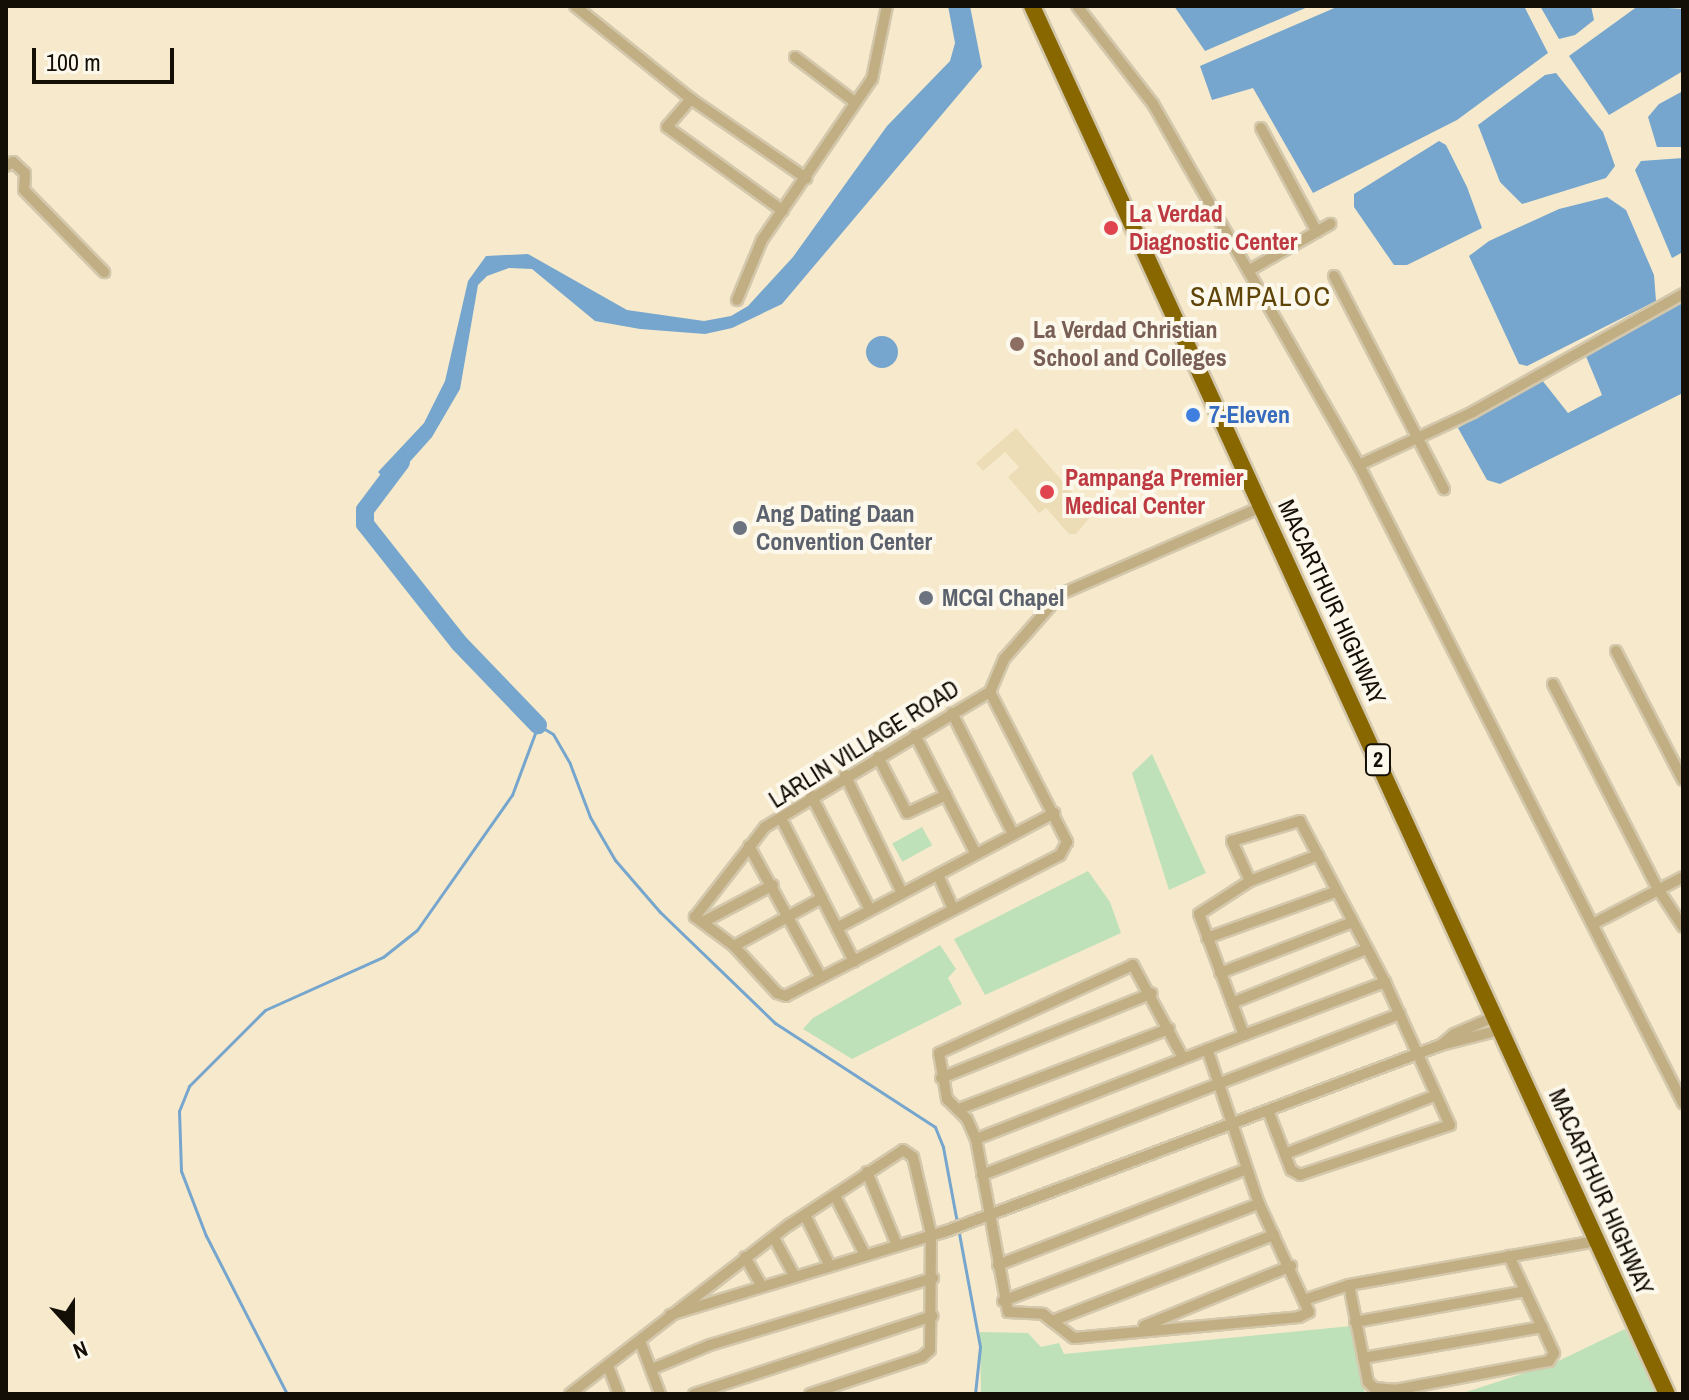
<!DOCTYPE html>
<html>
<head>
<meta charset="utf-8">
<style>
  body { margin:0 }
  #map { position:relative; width:1689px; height:1400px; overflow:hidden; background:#f7eacc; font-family:"Archivo Narrow",sans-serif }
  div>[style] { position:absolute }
  .built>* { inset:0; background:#ecddb7 }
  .green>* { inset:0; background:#bfe1ba; transform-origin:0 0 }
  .water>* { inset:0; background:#76a6cd }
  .round { border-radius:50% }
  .stream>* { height:3px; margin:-1.5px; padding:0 1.5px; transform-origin:1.5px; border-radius:1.5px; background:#76a6cd }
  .river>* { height:18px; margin:-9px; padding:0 9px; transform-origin:9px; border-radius:9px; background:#76a6cd }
  .roads { filter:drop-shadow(2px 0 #d3c7ac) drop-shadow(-2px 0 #d3c7ac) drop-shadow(0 2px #d3c7ac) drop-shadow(0 -2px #d3c7ac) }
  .minor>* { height:10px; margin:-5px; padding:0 5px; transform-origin:5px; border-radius:5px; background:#c2ae83 }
  .highway>* { height:16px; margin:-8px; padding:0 8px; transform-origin:8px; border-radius:8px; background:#896700 }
  .dots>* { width:22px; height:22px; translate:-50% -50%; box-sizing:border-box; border:4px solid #fdf8ec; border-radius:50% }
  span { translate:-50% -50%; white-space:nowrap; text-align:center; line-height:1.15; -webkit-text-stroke:8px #fdf8ec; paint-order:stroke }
  .shield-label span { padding:2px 6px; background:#fdf8ec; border:2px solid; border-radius:6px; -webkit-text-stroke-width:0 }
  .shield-label { font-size:22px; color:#140f06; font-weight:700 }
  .health-label { font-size:24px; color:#be3a42; font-weight:700 }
  .left { translate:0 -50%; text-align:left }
  .education-label { font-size:24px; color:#785e54; font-weight:700 }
  .shop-label { font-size:24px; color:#366cbe; font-weight:700 }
  .worship-label { font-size:24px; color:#5b616d; font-weight:700 }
  .street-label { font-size:24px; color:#140f06 }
  .quarter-label { font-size:28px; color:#5e4407; letter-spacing:2px }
  .frame { position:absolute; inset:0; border:8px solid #140f06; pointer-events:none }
  .north { position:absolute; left:32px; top:1288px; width:80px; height:80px; -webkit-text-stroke:6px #fdf8ec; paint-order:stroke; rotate:159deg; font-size:22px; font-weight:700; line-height:32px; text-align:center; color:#140f06 }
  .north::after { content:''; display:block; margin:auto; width:28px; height:36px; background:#140f06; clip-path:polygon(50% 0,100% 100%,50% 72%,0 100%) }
  .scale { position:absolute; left:32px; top:48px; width:142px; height:36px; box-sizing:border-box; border:4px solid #140f06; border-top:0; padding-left:10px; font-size:24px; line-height:28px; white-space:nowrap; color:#140f06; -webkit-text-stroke:6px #fdf8ec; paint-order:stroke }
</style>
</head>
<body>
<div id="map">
  <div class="built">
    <i style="clip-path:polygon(1016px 428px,1092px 515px,1076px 534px,1069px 534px,1046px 508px,1039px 513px,1008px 477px,1019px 467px,1005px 452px,983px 471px,976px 463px)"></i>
  </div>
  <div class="green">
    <i style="clip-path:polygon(1152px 754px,1206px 873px,1169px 890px,1132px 773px)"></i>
    <i style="left:922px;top:827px;width:21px;height:34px;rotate:61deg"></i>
    <i style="clip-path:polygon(1088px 871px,1110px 902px,1121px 933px,985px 995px,954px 939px)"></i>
    <i style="clip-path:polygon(940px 945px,956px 969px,948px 978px,962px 1004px,852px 1059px,803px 1029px,813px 1018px)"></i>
    <i style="clip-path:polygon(1351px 1326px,1365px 1394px,981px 1394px,980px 1332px,1028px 1333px,1041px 1347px,1059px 1343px,1064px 1354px)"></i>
    <i style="clip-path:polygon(1625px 1329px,1656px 1394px,1460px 1394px,1552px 1364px)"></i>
  </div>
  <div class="water">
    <i style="clip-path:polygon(948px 6px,970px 6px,982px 67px,782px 304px,732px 328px,705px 334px,640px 329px,595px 321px,532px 269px,509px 268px,487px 276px,478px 285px,460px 389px,432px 437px,390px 484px,378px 472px,424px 423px,445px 381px,468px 281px,486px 256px,528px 254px,627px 310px,704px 321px,731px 316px,748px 306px,793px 257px,887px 126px,950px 61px,955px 43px)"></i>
    <i style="clip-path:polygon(1174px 6px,1310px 6px,1205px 51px)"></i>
    <i style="clip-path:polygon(1339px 6px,1524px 6px,1548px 53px,1457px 120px,1313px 193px,1253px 88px,1212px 100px,1200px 66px)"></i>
    <i style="clip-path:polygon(1540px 6px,1591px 6px,1594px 20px,1575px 35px,1559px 39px)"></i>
    <i style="clip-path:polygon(1638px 6px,1683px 9px,1683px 71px,1609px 115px,1569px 56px)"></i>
    <i style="clip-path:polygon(1556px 73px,1603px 132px,1615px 166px,1606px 178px,1522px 204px,1500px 182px,1478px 125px,1545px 75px)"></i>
    <i style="clip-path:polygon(1683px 91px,1683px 147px,1657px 147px,1648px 117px,1659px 104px)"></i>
    <i style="clip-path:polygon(1439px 141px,1446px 145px,1467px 187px,1482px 228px,1407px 265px,1394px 265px,1354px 207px,1354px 194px)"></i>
    <i style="clip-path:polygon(1683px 158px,1683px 252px,1672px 258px,1635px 170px,1641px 161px)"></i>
    <i style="clip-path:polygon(1607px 197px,1626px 210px,1654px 275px,1656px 301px,1527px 366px,1519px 364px,1469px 256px,1489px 241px,1559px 209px)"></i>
    <i style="clip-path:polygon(1683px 301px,1683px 393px,1500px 484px,1487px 480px,1458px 428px,1542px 380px,1568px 413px,1602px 395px,1585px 354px)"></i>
    <i class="round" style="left:866px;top:336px;width:32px;height:32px"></i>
  </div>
  <div class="stream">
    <i style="left:287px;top:1394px;width:178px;rotate:-117.1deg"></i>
    <i style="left:206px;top:1236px;width:70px;rotate:-111deg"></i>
    <i style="left:181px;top:1171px;width:60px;rotate:-91.9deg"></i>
    <i style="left:179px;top:1111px;width:27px;rotate:-68deg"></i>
    <i style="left:189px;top:1086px;width:107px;rotate:-45deg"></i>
    <i style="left:265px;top:1010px;width:129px;rotate:-24.2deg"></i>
    <i style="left:383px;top:957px;width:43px;rotate:-38.5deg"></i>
    <i style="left:417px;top:930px;width:165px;rotate:-54.9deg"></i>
    <i style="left:512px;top:795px;width:75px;rotate:-69.6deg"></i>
    <i style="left:538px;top:725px;width:17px;rotate:31deg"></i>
    <i style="left:553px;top:734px;width:34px;rotate:60deg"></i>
    <i style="left:570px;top:764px;width:57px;rotate:69.3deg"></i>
    <i style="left:590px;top:817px;width:50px;rotate:59.8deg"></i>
    <i style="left:615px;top:860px;width:69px;rotate:49.1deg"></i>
    <i style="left:660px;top:912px;width:160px;rotate:44deg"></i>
    <i style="left:775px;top:1023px;width:191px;rotate:33deg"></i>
    <i style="left:935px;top:1127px;width:22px;rotate:68deg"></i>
    <i style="left:943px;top:1147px;width:203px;rotate:79.5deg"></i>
    <i style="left:980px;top:1347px;width:47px;rotate:96.1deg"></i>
  </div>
  <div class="river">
    <i style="left:401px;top:462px;width:60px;rotate:126.9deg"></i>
    <i style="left:365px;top:510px;width:14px;rotate:90deg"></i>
    <i style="left:365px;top:524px;width:152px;rotate:51.7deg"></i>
    <i style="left:459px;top:643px;width:114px;rotate:46.1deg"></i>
  </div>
  <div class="roads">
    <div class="minor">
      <i style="left:575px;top:6px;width:149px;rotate:38.7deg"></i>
      <i style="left:691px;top:99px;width:140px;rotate:34.5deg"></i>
      <i style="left:1077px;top:6px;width:124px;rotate:52.2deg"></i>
      <i style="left:1153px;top:104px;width:416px;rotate:60.3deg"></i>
      <i style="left:1359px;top:465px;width:716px;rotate:63.08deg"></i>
      <i style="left:795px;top:57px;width:76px;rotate:37deg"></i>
      <i style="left:691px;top:99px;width:37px;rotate:131deg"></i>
      <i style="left:667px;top:127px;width:143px;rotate:35.9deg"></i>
      <i style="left:1261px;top:128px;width:118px;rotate:61.7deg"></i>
      <i style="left:6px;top:166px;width:8px;rotate:-30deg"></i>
      <i style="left:13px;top:162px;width:16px;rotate:43deg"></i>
      <i style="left:25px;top:173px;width:17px;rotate:93deg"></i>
      <i style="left:24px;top:190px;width:115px;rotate:45.7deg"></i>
      <i style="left:1248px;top:271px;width:95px;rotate:-29.8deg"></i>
      <i style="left:1334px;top:276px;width:240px;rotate:62.7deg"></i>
      <i style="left:737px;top:300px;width:65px;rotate:-67.4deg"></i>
      <i style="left:762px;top:240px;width:195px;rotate:-55.7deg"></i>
      <i style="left:872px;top:79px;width:75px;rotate:-78.4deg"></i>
      <i style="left:1359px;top:465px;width:126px;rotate:-24.9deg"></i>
      <i style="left:1473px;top:412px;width:241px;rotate:-29.3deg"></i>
      <i style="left:1616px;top:651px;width:145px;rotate:62.6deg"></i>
      <i style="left:1553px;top:684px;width:230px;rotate:62.9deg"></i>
      <i style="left:1658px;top:889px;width:45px;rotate:56.7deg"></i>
      <i style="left:990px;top:692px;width:169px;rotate:62.8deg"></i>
      <i style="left:1067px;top:842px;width:15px;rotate:118deg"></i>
      <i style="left:1060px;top:855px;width:308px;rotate:152.8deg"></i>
      <i style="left:786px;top:996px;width:9px;rotate:-162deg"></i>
      <i style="left:777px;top:993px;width:64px;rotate:-132.5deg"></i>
      <i style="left:734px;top:946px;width:49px;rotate:-143.4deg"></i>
      <i style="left:695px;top:917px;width:114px;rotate:-52.1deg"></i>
      <i style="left:765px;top:827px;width:262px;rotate:-31deg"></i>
      <i style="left:990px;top:692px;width:36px;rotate:-67deg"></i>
      <i style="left:1004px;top:659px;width:86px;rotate:-48.8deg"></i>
      <i style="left:1061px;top:594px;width:218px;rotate:-23.5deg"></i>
      <i style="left:952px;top:713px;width:136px;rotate:63.2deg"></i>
      <i style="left:915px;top:735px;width:134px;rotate:62.9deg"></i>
      <i style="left:878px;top:757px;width:63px;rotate:62.6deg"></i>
      <i style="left:907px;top:813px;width:43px;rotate:-24.8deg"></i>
      <i style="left:845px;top:775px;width:131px;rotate:64.2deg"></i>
      <i style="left:811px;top:795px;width:129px;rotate:62.8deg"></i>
      <i style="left:781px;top:818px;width:161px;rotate:63deg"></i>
      <i style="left:749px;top:846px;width:150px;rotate:61.4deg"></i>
      <i style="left:938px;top:875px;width:36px;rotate:66deg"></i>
      <i style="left:1250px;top:881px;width:73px;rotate:-20.9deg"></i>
      <i style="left:703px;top:922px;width:79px;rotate:-27.9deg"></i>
      <i style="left:1595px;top:923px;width:99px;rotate:-27.6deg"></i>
      <i style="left:837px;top:928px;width:246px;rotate:-27.9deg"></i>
      <i style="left:1207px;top:938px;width:136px;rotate:-19.8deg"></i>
      <i style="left:734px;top:946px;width:100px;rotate:-28.6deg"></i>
      <i style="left:1220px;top:973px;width:139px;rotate:-21deg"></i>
      <i style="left:1232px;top:1003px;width:142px;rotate:-21.9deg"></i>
      <i style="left:1244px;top:1035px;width:151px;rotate:-20.6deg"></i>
      <i style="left:1441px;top:1045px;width:17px;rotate:-40deg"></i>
      <i style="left:1454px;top:1034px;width:43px;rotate:-23deg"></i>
      <i style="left:1183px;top:1058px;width:106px;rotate:-118.3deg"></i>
      <i style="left:1133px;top:965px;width:213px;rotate:155.6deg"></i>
      <i style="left:939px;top:1053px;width:47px;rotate:80.1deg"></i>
      <i style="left:947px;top:1099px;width:28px;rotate:45deg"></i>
      <i style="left:967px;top:1119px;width:22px;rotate:66deg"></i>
      <i style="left:976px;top:1139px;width:176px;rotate:79.5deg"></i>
      <i style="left:1008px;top:1312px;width:35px;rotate:3deg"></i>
      <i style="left:1043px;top:1314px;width:39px;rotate:38deg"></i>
      <i style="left:1074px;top:1338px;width:226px;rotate:-5.3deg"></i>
      <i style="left:1299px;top:1317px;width:11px;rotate:-27deg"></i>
      <i style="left:1309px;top:1312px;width:119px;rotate:-114.8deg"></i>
      <i style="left:1259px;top:1204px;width:163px;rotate:-108.5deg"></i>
      <i style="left:941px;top:1078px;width:227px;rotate:-21.9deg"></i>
      <i style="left:959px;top:1109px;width:225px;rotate:-20.9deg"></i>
      <i style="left:976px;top:1139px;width:287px;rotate:-21.2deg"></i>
      <i style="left:1244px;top:1035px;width:129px;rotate:-110.4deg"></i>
      <i style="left:1199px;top:914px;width:61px;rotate:-32.9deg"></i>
      <i style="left:1250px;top:881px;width:44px;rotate:-114.2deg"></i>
      <i style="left:1232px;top:841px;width:71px;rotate:-16.4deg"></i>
      <i style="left:1300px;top:821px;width:182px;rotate:62.2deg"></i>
      <i style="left:1385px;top:982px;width:157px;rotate:65.6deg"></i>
      <i style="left:1450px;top:1125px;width:158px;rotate:161.6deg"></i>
      <i style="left:1300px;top:1175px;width:10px;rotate:-151deg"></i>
      <i style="left:1291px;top:1170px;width:61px;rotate:-111.1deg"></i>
      <i style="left:1285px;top:1154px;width:162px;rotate:-21.3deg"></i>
      <i style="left:867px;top:1172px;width:79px;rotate:67.7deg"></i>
      <i style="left:982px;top:1175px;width:448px;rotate:-21.1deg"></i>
      <i style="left:835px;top:1196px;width:66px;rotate:63deg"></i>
      <i style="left:805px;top:1215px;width:57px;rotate:63.9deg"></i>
      <i style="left:774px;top:1238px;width:44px;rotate:61.7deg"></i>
      <i style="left:745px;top:1257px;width:34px;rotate:60deg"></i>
      <i style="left:998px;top:1265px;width:267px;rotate:-21.1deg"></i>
      <i style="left:1349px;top:1285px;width:99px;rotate:78.9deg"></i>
      <i style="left:1368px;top:1382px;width:8px;rotate:45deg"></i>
      <i style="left:1374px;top:1388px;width:21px;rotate:5deg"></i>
      <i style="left:1395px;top:1390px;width:157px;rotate:-10.7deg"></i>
      <i style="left:1549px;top:1361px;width:9px;rotate:-58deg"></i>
      <i style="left:1554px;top:1353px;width:107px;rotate:-114.9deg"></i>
      <i style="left:1307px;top:1299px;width:44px;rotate:-18.4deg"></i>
      <i style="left:1349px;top:1285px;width:251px;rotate:-10.1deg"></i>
      <i style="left:1003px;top:1301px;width:274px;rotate:-20.8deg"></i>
      <i style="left:670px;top:1315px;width:286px;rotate:-16.9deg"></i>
      <i style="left:944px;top:1232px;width:531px;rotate:-20.62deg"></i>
      <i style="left:1441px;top:1045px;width:61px;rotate:-14.3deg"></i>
      <i style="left:1052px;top:1321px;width:238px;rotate:-21.2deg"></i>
      <i style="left:1355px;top:1322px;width:173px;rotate:-10.3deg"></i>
      <i style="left:1144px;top:1326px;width:159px;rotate:-22.2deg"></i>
      <i style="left:640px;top:1341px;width:57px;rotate:69.3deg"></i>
      <i style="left:1363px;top:1358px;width:182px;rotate:-9.8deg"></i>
      <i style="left:608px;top:1366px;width:30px;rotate:69deg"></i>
      <i style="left:652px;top:1369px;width:63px;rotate:-22.5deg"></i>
      <i style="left:710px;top:1345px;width:233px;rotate:-16.7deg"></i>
      <i style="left:570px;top:1394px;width:277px;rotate:-37.7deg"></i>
      <i style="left:789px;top:1225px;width:136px;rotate:-33.3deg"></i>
      <i style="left:903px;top:1150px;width:12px;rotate:35deg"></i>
      <i style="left:913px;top:1157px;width:79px;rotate:76.8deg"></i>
      <i style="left:931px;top:1234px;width:116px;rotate:90.5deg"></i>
      <i style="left:930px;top:1350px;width:11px;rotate:139deg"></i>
      <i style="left:922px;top:1357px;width:118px;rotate:161.7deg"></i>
      <i style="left:694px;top:1394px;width:251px;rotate:-18.1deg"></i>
    </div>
    <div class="highway">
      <i style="left:1032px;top:6px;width:1526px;rotate:65.42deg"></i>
    </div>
  </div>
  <div class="dots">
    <i style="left:1111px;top:228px;background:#e0444e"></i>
    <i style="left:1017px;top:344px;background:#8d6e63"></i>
    <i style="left:1193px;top:415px;background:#3f7fe0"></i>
    <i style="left:1047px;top:492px;background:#e0444e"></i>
    <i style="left:740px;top:528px;background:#6b7280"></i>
    <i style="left:926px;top:598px;background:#6b7280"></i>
  </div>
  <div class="shield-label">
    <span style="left:1378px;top:760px">2</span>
  </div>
  <div class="health-label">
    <span class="left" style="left:1129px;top:228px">La Verdad<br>Diagnostic Center</span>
    <span class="left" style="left:1065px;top:492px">Pampanga Premier<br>Medical Center</span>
  </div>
  <div class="education-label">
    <span class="left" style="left:1033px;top:344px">La Verdad Christian<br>School and Colleges</span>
  </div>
  <div class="shop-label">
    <span class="left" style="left:1209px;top:415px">7-Eleven</span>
  </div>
  <div class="worship-label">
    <span class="left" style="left:756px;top:528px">Ang Dating Daan<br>Convention Center</span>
    <span class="left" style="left:942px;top:598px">MCGI Chapel</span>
  </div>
  <div class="street-label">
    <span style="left:1332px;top:602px;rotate:65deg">MACARTHUR HIGHWAY</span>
    <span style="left:864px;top:744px;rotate:-32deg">LARLIN VILLAGE ROAD</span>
    <span style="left:1601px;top:1192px;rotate:66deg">MACARTHUR HIGHWAY</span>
  </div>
  <div class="quarter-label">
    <span style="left:1261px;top:296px">SAMPALOC</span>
  </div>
  <div class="frame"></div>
  <div class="north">N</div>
  <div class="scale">100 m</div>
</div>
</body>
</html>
